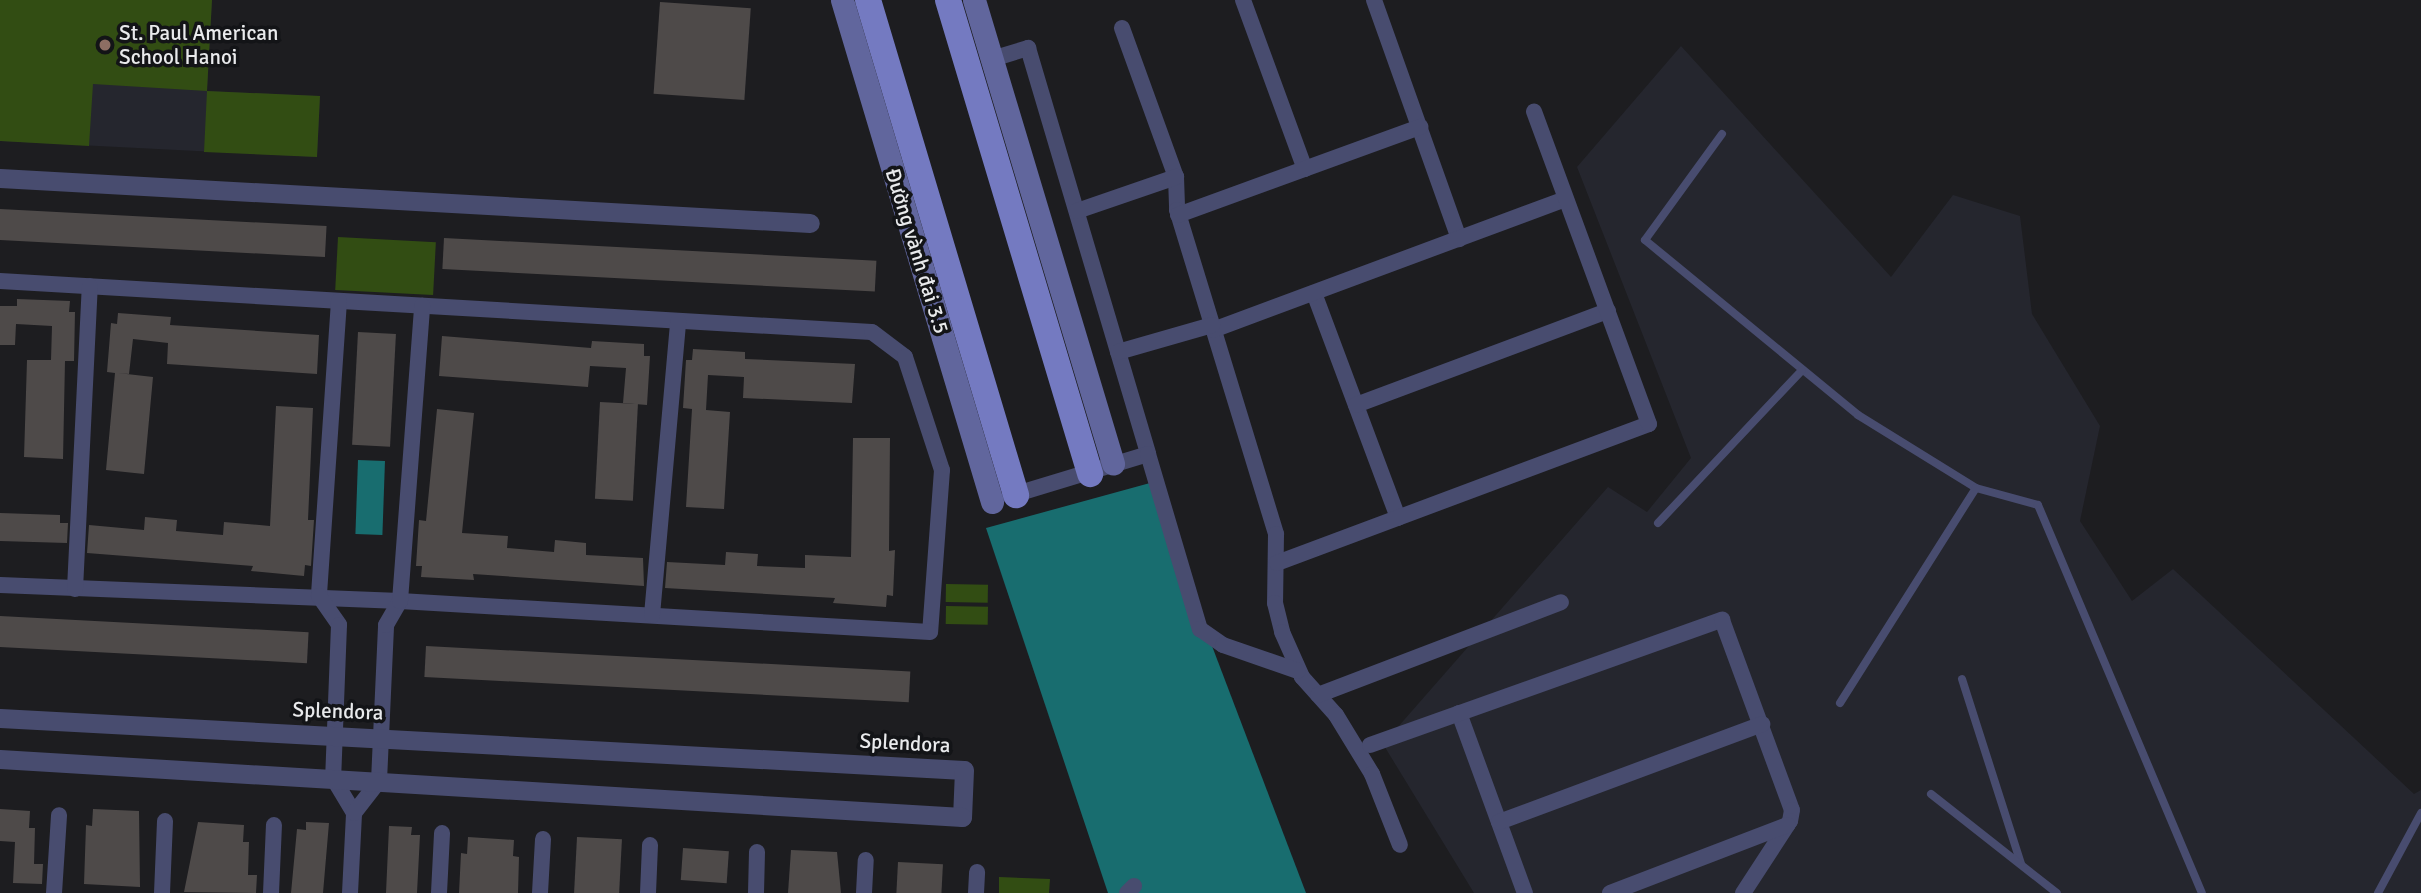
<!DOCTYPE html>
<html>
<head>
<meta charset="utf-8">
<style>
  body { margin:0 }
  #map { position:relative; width:2421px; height:893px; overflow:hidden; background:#1d1d20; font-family:Signika,sans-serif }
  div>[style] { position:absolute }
  .built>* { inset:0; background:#25262e }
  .green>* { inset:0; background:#324d13; transform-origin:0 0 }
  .water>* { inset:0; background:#186d6f; transform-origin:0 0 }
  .building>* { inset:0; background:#4e4a49; transform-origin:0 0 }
  .service>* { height:8px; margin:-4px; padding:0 4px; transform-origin:4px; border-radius:4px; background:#484c6f }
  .minor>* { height:16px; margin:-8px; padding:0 8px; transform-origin:8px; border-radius:8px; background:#484c6f }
  .tertiary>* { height:19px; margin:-9.5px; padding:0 9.5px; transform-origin:9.5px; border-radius:9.5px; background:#484c6f }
  .secondary>* { height:23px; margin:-11.5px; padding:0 11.5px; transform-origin:11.5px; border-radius:11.5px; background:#61669d }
  .primary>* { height:26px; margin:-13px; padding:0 13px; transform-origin:13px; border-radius:13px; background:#747ac1 }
  .dots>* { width:19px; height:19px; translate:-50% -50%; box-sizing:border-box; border:4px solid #131417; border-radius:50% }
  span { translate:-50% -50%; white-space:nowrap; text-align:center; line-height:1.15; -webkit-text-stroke:7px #131417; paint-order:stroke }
  .poi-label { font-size:21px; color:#e9eaec }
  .left { translate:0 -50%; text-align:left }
  .street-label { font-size:21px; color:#e9eaec }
</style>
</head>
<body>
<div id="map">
  <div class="built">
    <i style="clip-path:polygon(0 0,212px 0,207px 91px,320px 96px,317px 157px,0 141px)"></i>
    <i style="clip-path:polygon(1681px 46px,1891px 277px,1953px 195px,2020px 216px,2032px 314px,2100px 426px,2080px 521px,2132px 601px,2173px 569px,2414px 794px,2421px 790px,2421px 893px,1474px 893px,1383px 744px,1608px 487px,1647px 512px,1691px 458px,1577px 167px)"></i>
  </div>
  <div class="green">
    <i style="clip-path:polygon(0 0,212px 0,207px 91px,320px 96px,317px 157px,204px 152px,207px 91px,93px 84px,89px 146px,0 141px)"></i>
    <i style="left:338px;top:237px;width:98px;height:53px;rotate:3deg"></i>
    <i style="left:946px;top:584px;width:42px;height:18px;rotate:1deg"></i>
    <i style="left:946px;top:606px;width:42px;height:18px;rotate:1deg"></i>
    <i style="clip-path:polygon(999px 877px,1050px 879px,1049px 893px,999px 893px)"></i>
  </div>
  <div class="water">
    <i style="left:358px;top:460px;width:27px;height:74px;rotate:2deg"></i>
    <i style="clip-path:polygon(1150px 483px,1306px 893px,1108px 893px,986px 528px)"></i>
  </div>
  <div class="building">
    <i style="left:660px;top:2px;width:91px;height:92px;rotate:4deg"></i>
    <i style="left:0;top:209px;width:327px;height:31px;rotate:3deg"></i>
    <i style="left:444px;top:238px;width:433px;height:31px;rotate:3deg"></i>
    <i style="clip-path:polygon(17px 299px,70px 301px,69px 312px,75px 312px,74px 361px,65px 361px,63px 459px,24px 457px,27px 360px,51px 360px,52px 326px,16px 324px,15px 345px,0 345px,0 306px,17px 306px)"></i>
    <i style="clip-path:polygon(118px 313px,171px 317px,170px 325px,319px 335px,317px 374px,167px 364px,168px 343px,133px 339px,129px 374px,118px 373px,153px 377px,144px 474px,106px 470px,115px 373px,107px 372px,111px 323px,117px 324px)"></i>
    <i style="left:358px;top:332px;width:38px;height:113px;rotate:3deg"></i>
    <i style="clip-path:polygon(442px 336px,591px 348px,592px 341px,644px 344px,644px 356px,650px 356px,647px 405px,623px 403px,626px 368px,590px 366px,588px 387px,439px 376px)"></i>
    <i style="clip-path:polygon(693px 349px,745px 352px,745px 359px,855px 364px,852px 403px,743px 398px,744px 377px,708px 375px,706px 410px,730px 412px,724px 509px,686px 507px,692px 409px,683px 408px,686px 360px,692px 360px)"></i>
    <i style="left:600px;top:402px;width:38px;height:97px;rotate:3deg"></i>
    <i style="clip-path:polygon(276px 406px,313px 408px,308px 520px,314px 520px,311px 566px,305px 565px,304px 576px,251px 571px,253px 566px,87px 553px,89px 525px,144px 530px,145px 517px,177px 520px,176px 531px,223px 535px,224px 522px,270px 526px)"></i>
    <i style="clip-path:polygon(437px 409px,474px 413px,462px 533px,508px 536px,507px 548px,554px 552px,555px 540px,586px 543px,586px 555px,643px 558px,644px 586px,473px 574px,474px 580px,421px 577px,422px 566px,416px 566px,419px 520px,426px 521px)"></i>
    <i style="clip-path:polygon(853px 438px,890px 438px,889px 551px,895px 550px,893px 596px,887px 595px,886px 607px,833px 603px,835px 598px,665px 588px,667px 562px,725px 565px,726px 552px,758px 554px,757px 566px,805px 568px,805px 555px,851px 557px)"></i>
    <i style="clip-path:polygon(0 513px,60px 515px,60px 523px,68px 523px,67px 543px,0 541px)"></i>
    <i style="left:0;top:616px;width:309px;height:31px;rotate:3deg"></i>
    <i style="left:426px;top:646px;width:485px;height:31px;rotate:3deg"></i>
    <i style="clip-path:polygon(0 809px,30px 811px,29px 828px,35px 828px,34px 864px,43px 864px,42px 884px,13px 883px,15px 842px,0 841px)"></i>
    <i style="clip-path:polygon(93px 809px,139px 811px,140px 887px,84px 884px,86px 825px,92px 826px)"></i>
    <i style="clip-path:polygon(198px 822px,244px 825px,243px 842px,249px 842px,248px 875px,257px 875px,256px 893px,184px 892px)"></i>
    <i style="clip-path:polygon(306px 822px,329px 823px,323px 893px,291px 893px,297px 829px,306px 830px)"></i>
    <i style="clip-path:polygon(389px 826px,412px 827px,411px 835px,420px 835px,417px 893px,386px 893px)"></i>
    <i style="clip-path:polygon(468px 837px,514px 840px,513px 856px,519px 857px,518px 893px,459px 893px,461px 853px,467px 854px)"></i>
    <i style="left:577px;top:837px;width:45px;height:56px;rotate:3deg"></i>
    <i style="left:683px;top:848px;width:46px;height:32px;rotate:4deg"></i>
    <i style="clip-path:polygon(791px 850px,837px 852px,841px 893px,788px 893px)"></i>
    <i style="left:898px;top:862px;width:45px;height:31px;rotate:3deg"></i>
  </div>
  <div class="service">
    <i style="left:1722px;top:134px;width:131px;rotate:126deg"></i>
    <i style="left:1645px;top:240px;width:276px;rotate:39.4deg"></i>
    <i style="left:1858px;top:415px;width:139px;rotate:31.7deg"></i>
    <i style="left:1976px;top:488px;width:64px;rotate:15.3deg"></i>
    <i style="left:2038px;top:505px;width:421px;rotate:67.1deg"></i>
    <i style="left:1658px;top:523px;width:209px;rotate:-46.7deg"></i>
    <i style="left:1962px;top:679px;width:194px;rotate:72.3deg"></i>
    <i style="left:1840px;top:703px;width:254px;rotate:-57.7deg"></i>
    <i style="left:1931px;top:794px;width:160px;rotate:38.2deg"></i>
    <i style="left:2378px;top:893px;width:91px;rotate:-61.7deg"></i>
  </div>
  <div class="minor">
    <i style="left:1243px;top:0;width:180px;rotate:69.9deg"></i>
    <i style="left:1374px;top:0;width:254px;rotate:70.4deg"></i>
    <i style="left:1122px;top:28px;width:158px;rotate:70.1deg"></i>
    <i style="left:1176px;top:177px;width:33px;rotate:88deg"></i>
    <i style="left:1177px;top:210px;width:339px;rotate:73deg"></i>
    <i style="left:1276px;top:534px;width:69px;rotate:90.8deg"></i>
    <i style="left:1275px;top:603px;width:30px;rotate:76deg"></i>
    <i style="left:1282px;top:632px;width:49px;rotate:66deg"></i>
    <i style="left:1302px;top:677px;width:51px;rotate:48.2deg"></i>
    <i style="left:1336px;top:715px;width:69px;rotate:58.6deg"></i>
    <i style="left:1372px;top:774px;width:76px;rotate:68.5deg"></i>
    <i style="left:992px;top:59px;width:38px;rotate:-17deg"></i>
    <i style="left:1028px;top:48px;width:423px;rotate:73.5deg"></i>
    <i style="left:1077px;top:211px;width:105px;rotate:-19deg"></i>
    <i style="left:1178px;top:215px;width:258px;rotate:-20deg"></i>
    <i style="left:0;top:281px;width:873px;rotate:3.35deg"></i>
    <i style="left:872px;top:332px;width:41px;rotate:37.1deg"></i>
    <i style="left:905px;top:357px;width:119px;rotate:71.9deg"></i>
    <i style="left:942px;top:470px;width:162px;rotate:94.2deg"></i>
    <i style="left:930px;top:632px;width:531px;rotate:-176.65deg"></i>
    <i style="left:400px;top:601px;width:400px;rotate:-177.7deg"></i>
    <i style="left:1314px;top:293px;width:240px;rotate:69.5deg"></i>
    <i style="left:339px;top:301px;width:296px;rotate:93.9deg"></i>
    <i style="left:319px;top:596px;width:35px;rotate:55deg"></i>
    <i style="left:339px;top:625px;width:153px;rotate:92.2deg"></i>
    <i style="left:333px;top:778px;width:41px;rotate:59deg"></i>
    <i style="left:1213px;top:330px;width:376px;rotate:-20.4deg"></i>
    <i style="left:1118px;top:352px;width:98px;rotate:-16deg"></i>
    <i style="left:1356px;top:405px;width:269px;rotate:-20.5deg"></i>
    <i style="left:1010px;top:496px;width:144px;rotate:-16.9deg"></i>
    <i style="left:1148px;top:454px;width:183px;rotate:73.5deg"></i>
    <i style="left:1200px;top:629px;width:28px;rotate:35deg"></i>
    <i style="left:1223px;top:645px;width:79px;rotate:19.1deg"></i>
    <i style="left:1277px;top:563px;width:397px;rotate:-20.5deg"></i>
    <i style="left:1649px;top:424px;width:333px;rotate:-110.2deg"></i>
    <i style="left:75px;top:589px;width:303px;rotate:-87.2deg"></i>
    <i style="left:652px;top:615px;width:295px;rotate:-84.9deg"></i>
    <i style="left:1318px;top:695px;width:260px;rotate:-20.9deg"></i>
    <i style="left:1459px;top:713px;width:192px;rotate:69.9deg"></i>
    <i style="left:1370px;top:745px;width:374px;rotate:-19.6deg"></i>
    <i style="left:1722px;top:620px;width:202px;rotate:69.8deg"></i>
    <i style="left:1792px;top:810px;width:11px;rotate:100deg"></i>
    <i style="left:1790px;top:821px;width:86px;rotate:123.1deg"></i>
    <i style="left:1499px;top:822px;width:281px;rotate:-20.4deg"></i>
    <i style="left:54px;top:893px;width:78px;rotate:-86.3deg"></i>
    <i style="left:162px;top:893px;width:72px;rotate:-87.6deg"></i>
    <i style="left:271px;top:893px;width:68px;rotate:-87.5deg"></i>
    <i style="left:350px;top:893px;width:80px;rotate:-87.1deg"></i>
    <i style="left:354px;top:813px;width:41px;rotate:-52deg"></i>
    <i style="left:379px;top:781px;width:156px;rotate:-87.4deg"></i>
    <i style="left:386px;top:625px;width:28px;rotate:-60deg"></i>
    <i style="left:400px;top:601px;width:296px;rotate:-85.7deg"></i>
    <i style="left:439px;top:893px;width:60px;rotate:-87.1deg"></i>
    <i style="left:540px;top:893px;width:54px;rotate:-86.8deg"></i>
    <i style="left:648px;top:893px;width:48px;rotate:-87.6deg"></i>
    <i style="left:756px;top:893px;width:41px;rotate:-88.6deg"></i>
    <i style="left:864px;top:893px;width:33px;rotate:-87deg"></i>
    <i style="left:976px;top:893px;width:21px;rotate:-87deg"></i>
    <i style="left:1127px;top:893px;width:10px;rotate:-45deg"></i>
    <i style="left:1610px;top:893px;width:190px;rotate:-21deg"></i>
  </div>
  <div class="tertiary">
    <i style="left:0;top:178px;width:811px;rotate:3.18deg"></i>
    <i style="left:0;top:718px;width:965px;rotate:3.09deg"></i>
    <i style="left:964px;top:770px;width:47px;rotate:92.4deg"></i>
    <i style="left:962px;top:817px;width:964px;rotate:-176.55deg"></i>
  </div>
  <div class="secondary">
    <i style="left:842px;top:0;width:524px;rotate:73.36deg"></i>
    <i style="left:974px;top:0;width:484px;rotate:73.3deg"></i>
  </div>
  <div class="primary">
    <i style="left:868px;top:0;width:517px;rotate:73.35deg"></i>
    <i style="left:948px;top:0;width:495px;rotate:73.3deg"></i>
  </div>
  <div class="dots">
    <i style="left:105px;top:45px;background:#8d6e63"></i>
  </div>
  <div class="poi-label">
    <span class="left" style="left:119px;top:45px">St. Paul American<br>School Hanoi</span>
  </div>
  <div class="street-label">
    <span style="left:917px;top:251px;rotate:73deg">Đường vành đai 3.5</span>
    <span style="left:338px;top:711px;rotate:2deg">Splendora</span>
    <span style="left:905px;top:743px;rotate:3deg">Splendora</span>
  </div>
</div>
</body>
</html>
